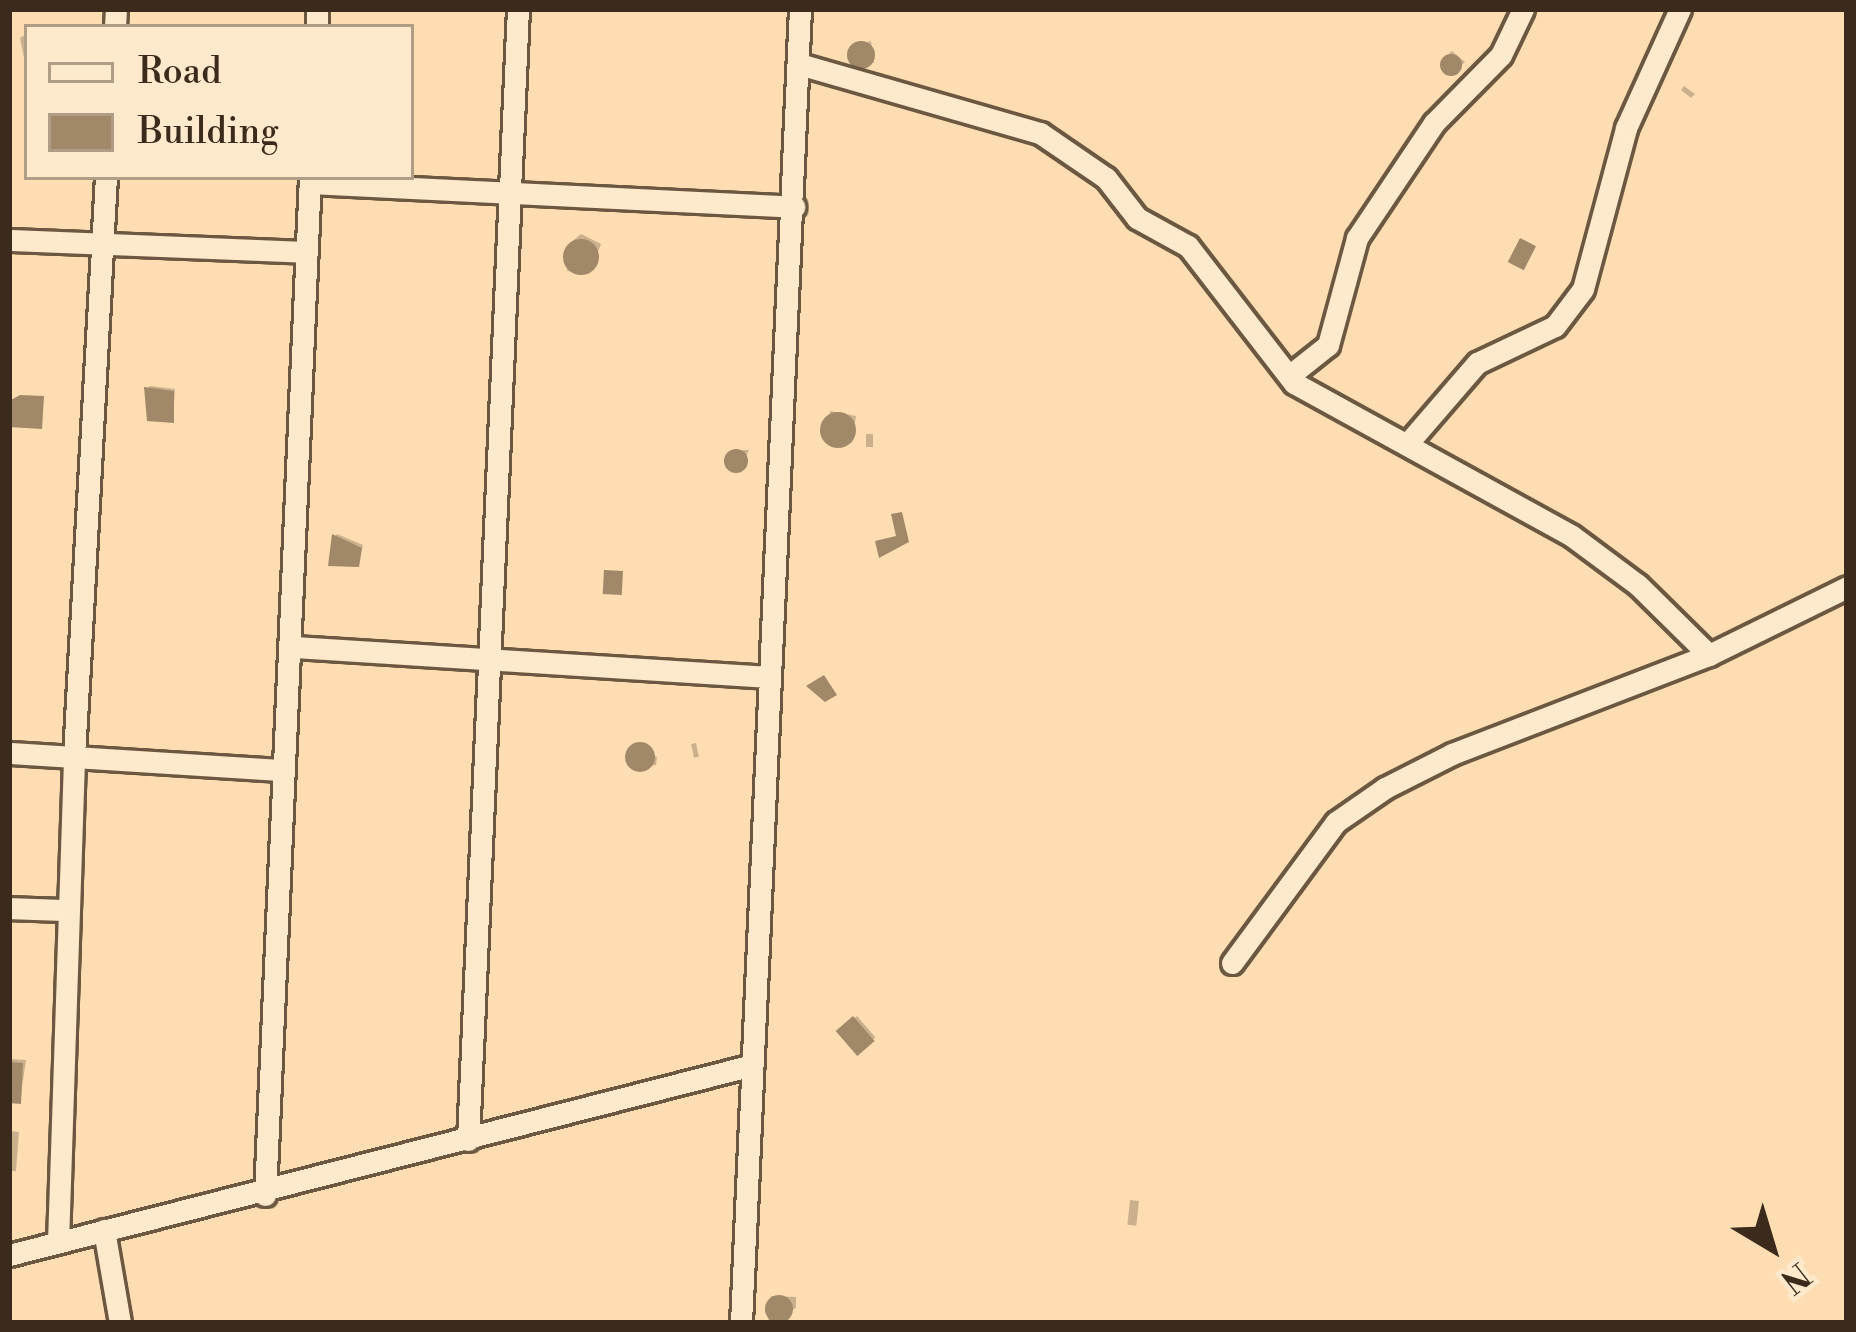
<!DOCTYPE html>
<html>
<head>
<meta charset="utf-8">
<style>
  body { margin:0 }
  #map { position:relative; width:1856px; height:1332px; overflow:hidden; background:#fdddb1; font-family:"Libre Bodoni",serif }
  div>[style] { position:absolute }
  .shadow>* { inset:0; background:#0003; transform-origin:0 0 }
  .building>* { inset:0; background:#a08869; transform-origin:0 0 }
  .round { border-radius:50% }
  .roads { filter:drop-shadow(3px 0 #6c5841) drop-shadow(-3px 0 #6c5841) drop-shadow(0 3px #6c5841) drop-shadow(0 -3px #6c5841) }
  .minor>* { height:21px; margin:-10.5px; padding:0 10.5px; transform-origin:10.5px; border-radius:10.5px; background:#fee9cc }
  span { translate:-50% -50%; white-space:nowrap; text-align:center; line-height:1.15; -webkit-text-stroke:12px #fee9cc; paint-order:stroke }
  .frame { position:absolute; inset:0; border:12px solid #3c2b1c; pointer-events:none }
  .legend { position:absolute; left:24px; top:24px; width:390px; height:156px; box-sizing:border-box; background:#fee9cc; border:3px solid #b09d86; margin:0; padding:15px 21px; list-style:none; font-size:36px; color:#3c2b1c }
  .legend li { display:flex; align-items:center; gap:24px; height:60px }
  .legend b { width:60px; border:3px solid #b09d86 }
  .north { position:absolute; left:1712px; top:1188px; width:120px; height:120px; -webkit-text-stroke:9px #fee9cc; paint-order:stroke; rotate:142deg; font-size:33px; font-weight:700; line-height:48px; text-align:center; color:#3c2b1c }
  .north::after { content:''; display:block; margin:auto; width:42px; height:54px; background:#3c2b1c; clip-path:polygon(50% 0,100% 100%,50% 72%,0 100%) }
</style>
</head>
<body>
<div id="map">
  <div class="shadow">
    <i style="clip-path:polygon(23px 36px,27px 36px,26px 68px,20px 38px)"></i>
    <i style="clip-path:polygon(871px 41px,874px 63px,853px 64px,850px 47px)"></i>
    <i style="clip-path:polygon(1452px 51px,1465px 62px,1451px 74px,1443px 59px)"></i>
    <i style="clip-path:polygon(1684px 86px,1695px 94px,1691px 98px,1681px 90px)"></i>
    <i style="clip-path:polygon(581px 234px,601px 244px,589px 274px,567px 271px,570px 243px)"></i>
    <i style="clip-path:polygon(150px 386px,175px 389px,173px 419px,148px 388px)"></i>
    <i style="clip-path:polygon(830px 411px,856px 416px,852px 443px,827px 444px)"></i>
    <i style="left:866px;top:434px;width:7px;height:13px"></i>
    <i style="clip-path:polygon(749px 450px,740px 470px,728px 463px,731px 450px)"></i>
    <i style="clip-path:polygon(337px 534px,363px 545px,358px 564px,335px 536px)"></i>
    <i style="left:696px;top:743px;width:14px;height:5px;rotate:78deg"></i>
    <i style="clip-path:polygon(632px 744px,657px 757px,656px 765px,630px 768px)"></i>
    <i style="left:857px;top:1016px;width:28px;height:23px;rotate:49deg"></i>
    <i style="clip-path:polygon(9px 1059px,26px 1060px,20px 1101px,9px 1100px)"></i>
    <i style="clip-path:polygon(9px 1131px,19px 1132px,16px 1171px,9px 1171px)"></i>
    <i style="left:1130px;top:1200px;width:9px;height:25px;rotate:6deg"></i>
    <i style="clip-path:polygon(771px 1296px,796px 1297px,796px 1308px,768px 1322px)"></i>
  </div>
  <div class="building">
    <i class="round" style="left:847px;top:41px;width:28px;height:28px"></i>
    <i class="round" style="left:1440px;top:54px;width:22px;height:22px"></i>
    <i style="left:1520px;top:238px;width:18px;height:27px;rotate:27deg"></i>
    <i class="round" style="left:563px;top:239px;width:36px;height:36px"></i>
    <i style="clip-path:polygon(144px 387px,174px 391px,174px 423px,147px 421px)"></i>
    <i style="clip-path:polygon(20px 395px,44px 396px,42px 429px,9px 427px,9px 401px)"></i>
    <i class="round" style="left:820px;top:412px;width:36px;height:36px"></i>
    <i class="round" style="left:724px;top:449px;width:24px;height:24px"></i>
    <i style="clip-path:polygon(902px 512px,909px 542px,879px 558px,875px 541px,896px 536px,891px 514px)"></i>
    <i style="clip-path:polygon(332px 534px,362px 548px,359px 567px,328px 566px)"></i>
    <i style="left:604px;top:570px;width:19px;height:24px;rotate:3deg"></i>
    <i style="clip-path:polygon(824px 675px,837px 695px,825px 702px,806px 686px)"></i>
    <i class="round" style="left:625px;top:742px;width:30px;height:30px"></i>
    <i style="left:853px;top:1016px;width:33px;height:23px;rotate:49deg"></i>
    <i style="clip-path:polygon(9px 1062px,23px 1063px,21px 1104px,9px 1103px)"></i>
    <i class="round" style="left:765px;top:1295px;width:28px;height:28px"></i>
  </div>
  <div class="roads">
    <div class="minor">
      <i style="left:115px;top:27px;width:18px;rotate:-87deg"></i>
      <i style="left:317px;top:27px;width:18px;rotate:-90deg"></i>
      <i style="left:799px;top:64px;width:251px;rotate:16deg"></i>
      <i style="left:1040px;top:133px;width:80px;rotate:34.3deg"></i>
      <i style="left:1106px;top:178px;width:51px;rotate:52.2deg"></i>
      <i style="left:1137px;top:218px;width:58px;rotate:28.8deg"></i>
      <i style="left:1188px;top:246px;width:173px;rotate:52.3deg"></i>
      <i style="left:1294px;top:383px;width:317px;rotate:28.8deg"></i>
      <i style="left:1572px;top:536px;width:82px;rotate:36.6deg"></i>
      <i style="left:1638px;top:585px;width:100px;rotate:44.6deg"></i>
      <i style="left:310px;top:183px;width:485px;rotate:2.8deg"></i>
      <i style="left:9px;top:240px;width:298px;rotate:2.3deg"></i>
      <i style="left:1289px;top:376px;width:50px;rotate:-38.5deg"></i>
      <i style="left:1328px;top:345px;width:111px;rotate:-74.8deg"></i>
      <i style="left:1357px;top:238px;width:138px;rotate:-56.2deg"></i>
      <i style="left:1434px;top:123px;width:95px;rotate:-45.4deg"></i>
      <i style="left:1501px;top:55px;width:51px;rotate:-64.4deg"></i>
      <i style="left:1408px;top:443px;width:106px;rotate:-49.2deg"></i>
      <i style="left:1477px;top:363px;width:86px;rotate:-25.4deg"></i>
      <i style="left:1555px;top:326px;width:46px;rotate:-52.9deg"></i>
      <i style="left:1583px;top:289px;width:167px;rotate:-75deg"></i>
      <i style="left:1626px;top:128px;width:131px;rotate:-65.6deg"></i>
      <i style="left:293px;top:647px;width:475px;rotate:3.6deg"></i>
      <i style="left:9px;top:753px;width:273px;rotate:3.6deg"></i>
      <i style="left:9px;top:908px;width:58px;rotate:2deg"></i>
      <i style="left:1232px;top:963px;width:175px;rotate:-53.6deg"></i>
      <i style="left:1336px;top:822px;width:60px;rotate:-34.8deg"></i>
      <i style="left:1385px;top:788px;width:75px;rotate:-26.9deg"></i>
      <i style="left:1452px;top:754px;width:275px;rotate:-21.1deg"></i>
      <i style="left:1709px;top:655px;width:154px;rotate:-26.2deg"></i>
      <i style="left:468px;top:1140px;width:1132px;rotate:-87.47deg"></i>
      <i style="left:265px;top:1195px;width:1019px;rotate:-87.47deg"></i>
      <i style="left:104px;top:1230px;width:94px;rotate:80.2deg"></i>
      <i style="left:58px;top:1242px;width:486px;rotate:-88.1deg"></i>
      <i style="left:74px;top:756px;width:580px;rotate:-86.84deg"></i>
      <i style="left:9px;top:1255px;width:764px;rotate:-14.33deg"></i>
      <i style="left:741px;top:1323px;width:1315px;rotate:-87.43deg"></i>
    </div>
  </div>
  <div class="frame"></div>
  <ul class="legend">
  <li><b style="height:15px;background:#fee9cc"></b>Road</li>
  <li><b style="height:33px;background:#a08869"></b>Building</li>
  </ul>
  <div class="north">N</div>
</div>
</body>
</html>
